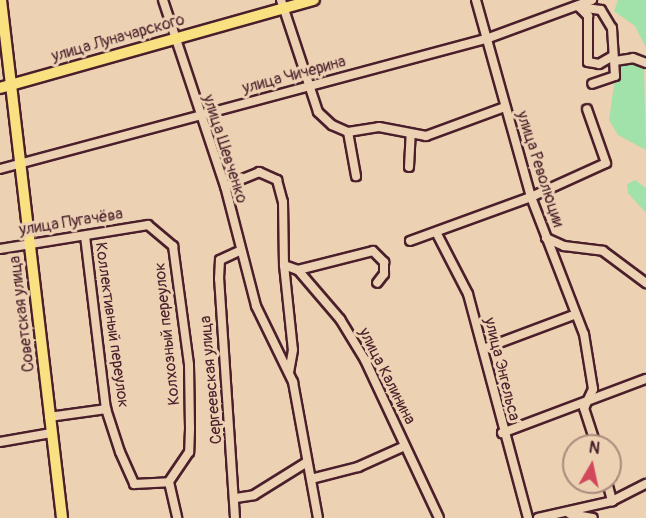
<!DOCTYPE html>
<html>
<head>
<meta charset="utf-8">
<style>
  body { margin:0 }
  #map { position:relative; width:646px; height:518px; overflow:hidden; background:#ecd1b3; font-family:Pangolin,sans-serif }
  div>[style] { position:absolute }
  .green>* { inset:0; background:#a1e2ab }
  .roads { filter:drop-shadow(2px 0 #4a1f2b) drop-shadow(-2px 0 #4a1f2b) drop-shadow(0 2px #4a1f2b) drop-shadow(0 -2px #4a1f2b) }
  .minor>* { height:8px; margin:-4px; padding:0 4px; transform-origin:4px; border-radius:4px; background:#ecd1b3 }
  .major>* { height:10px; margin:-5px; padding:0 5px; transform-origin:5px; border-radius:5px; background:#f9e181 }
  span { translate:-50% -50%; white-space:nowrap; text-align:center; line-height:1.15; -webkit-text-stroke:6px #ecd1b3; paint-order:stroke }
  .street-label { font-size:16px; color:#4a1f2b }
  .north { position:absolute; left:562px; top:434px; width:60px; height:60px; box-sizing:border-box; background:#ecd1b3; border:2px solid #ab8a7d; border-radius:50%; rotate:9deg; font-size:16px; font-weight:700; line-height:24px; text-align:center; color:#4a1f2b }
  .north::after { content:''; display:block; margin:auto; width:21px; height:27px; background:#d1495b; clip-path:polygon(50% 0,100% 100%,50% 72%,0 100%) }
</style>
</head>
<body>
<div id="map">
  <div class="green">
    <i style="clip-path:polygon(618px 0,646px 0,646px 48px,635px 26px,614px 11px)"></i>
    <i style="clip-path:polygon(630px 64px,644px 69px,646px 150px,618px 135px,609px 120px,614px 85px,622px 66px)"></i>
    <i style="clip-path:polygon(635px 180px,646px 188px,646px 213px,628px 193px,627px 184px)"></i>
  </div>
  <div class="roads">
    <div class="minor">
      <i style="left:163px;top:0;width:196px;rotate:71.6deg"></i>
      <i style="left:225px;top:186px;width:124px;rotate:75.5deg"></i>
      <i style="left:256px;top:306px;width:85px;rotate:64deg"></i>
      <i style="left:293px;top:382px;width:138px;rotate:79.6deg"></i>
      <i style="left:281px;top:0;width:118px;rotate:71.7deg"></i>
      <i style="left:318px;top:112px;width:19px;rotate:43deg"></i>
      <i style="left:332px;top:125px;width:17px;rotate:24deg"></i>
      <i style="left:348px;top:132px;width:31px;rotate:-9deg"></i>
      <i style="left:379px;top:127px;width:48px;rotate:10.8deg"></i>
      <i style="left:426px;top:136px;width:84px;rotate:-20.2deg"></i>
      <i style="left:476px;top:0;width:205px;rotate:74.4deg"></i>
      <i style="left:531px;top:197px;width:147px;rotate:68.9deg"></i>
      <i style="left:584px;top:334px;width:56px;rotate:80.7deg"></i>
      <i style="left:593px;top:389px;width:21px;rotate:115deg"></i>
      <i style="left:584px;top:408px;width:40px;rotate:72deg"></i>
      <i style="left:579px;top:7px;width:22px;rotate:8deg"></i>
      <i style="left:601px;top:10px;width:21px;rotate:59deg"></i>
      <i style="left:612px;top:28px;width:48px;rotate:86.4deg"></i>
      <i style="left:615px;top:76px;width:24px;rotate:161deg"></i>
      <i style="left:579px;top:7px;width:13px;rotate:45deg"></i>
      <i style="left:588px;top:16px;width:46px;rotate:90deg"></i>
      <i style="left:588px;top:62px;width:11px;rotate:10deg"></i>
      <i style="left:599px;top:64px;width:16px;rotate:-30deg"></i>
      <i style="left:615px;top:61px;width:18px;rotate:-9deg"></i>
      <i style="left:633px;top:58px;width:14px;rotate:21deg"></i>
      <i style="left:348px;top:132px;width:45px;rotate:79.7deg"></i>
      <i style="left:409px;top:167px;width:33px;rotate:-87deg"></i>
      <i style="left:0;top:169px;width:503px;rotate:-14.98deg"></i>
      <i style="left:486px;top:39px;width:113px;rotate:-20.2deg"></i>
      <i style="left:225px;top:186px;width:37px;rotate:-22deg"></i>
      <i style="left:259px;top:172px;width:20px;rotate:24deg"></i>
      <i style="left:277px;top:180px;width:23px;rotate:75deg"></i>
      <i style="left:283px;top:202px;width:63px;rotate:89.1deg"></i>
      <i style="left:284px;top:265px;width:15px;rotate:20deg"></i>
      <i style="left:298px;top:270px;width:65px;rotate:49.4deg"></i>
      <i style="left:340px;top:319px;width:48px;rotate:58.6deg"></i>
      <i style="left:365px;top:360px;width:174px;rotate:64.9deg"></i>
      <i style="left:436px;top:232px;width:70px;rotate:62.7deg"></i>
      <i style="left:468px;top:294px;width:232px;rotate:75deg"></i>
      <i style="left:85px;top:236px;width:174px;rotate:83.1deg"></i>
      <i style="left:106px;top:409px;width:45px;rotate:72deg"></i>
      <i style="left:120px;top:452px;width:35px;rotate:66deg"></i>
      <i style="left:134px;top:484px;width:35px;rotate:-3deg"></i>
      <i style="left:169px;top:482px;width:37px;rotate:77deg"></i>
      <i style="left:546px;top:238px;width:20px;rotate:24deg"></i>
      <i style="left:564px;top:246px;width:39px;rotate:7deg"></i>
      <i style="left:603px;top:251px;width:54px;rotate:36.7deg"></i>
      <i style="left:410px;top:241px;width:129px;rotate:-20deg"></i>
      <i style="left:531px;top:197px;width:82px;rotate:-24.4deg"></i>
      <i style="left:606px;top:163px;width:57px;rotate:-109.4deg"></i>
      <i style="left:0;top:249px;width:150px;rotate:-9.2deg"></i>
      <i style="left:148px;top:225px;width:33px;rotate:40deg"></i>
      <i style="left:173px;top:246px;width:120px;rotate:82.3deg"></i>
      <i style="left:189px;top:365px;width:64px;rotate:89.1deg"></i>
      <i style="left:190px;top:429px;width:23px;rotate:92deg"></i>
      <i style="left:189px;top:452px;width:36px;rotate:124deg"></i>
      <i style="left:284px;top:265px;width:85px;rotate:84deg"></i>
      <i style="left:293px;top:350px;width:22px;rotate:100deg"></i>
      <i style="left:298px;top:270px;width:77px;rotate:-14.2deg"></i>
      <i style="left:373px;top:251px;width:16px;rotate:45deg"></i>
      <i style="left:384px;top:262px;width:12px;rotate:90deg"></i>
      <i style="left:384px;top:274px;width:11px;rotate:128deg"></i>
      <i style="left:483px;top:349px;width:99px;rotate:-20.6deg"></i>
      <i style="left:49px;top:417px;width:58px;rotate:-8deg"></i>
      <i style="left:502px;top:433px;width:154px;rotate:-20.6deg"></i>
      <i style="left:0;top:442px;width:52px;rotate:-10deg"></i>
      <i style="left:311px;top:479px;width:49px;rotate:-14.3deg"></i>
      <i style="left:358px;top:467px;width:51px;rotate:-24.1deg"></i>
      <i style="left:607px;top:482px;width:20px;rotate:75deg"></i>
      <i style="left:236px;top:498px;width:18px;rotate:-9deg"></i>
      <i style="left:254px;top:495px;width:62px;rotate:-31.9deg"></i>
      <i style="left:570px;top:514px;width:23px;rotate:10deg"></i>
      <i style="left:235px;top:518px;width:240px;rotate:-93.8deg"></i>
      <i style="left:219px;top:279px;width:19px;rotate:-87deg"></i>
      <i style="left:220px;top:260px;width:21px;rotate:-25deg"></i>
      <i style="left:538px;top:518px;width:76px;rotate:-12.9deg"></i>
      <i style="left:612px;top:501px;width:38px;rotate:-27deg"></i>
    </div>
    <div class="major">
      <i style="left:1px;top:0;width:522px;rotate:83.28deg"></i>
      <i style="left:0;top:88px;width:326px;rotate:-15.7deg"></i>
    </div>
  </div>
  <div class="street-label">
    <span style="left:118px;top:38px;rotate:-16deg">улица Луначарского</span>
    <span style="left:294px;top:75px;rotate:-15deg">улица Чичерина</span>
    <span style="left:225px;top:149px;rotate:72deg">улица Шевченко</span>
    <span style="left:540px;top:169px;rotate:72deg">улица Революции</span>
    <span style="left:71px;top:222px;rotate:-9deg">улица Пугачёва</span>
    <span style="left:22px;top:314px;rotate:-97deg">Советская улица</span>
    <span style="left:112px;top:325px;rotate:82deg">Коллективный переулок</span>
    <span style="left:167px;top:334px;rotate:-96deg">Колхозный переулок</span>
    <span style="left:502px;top:369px;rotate:76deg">улица Энгельса</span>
    <span style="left:387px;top:376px;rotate:63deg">улица Калинина</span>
    <span style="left:211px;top:380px;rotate:-95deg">Сергеевская улица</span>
  </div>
  <div class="north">N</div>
</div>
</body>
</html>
